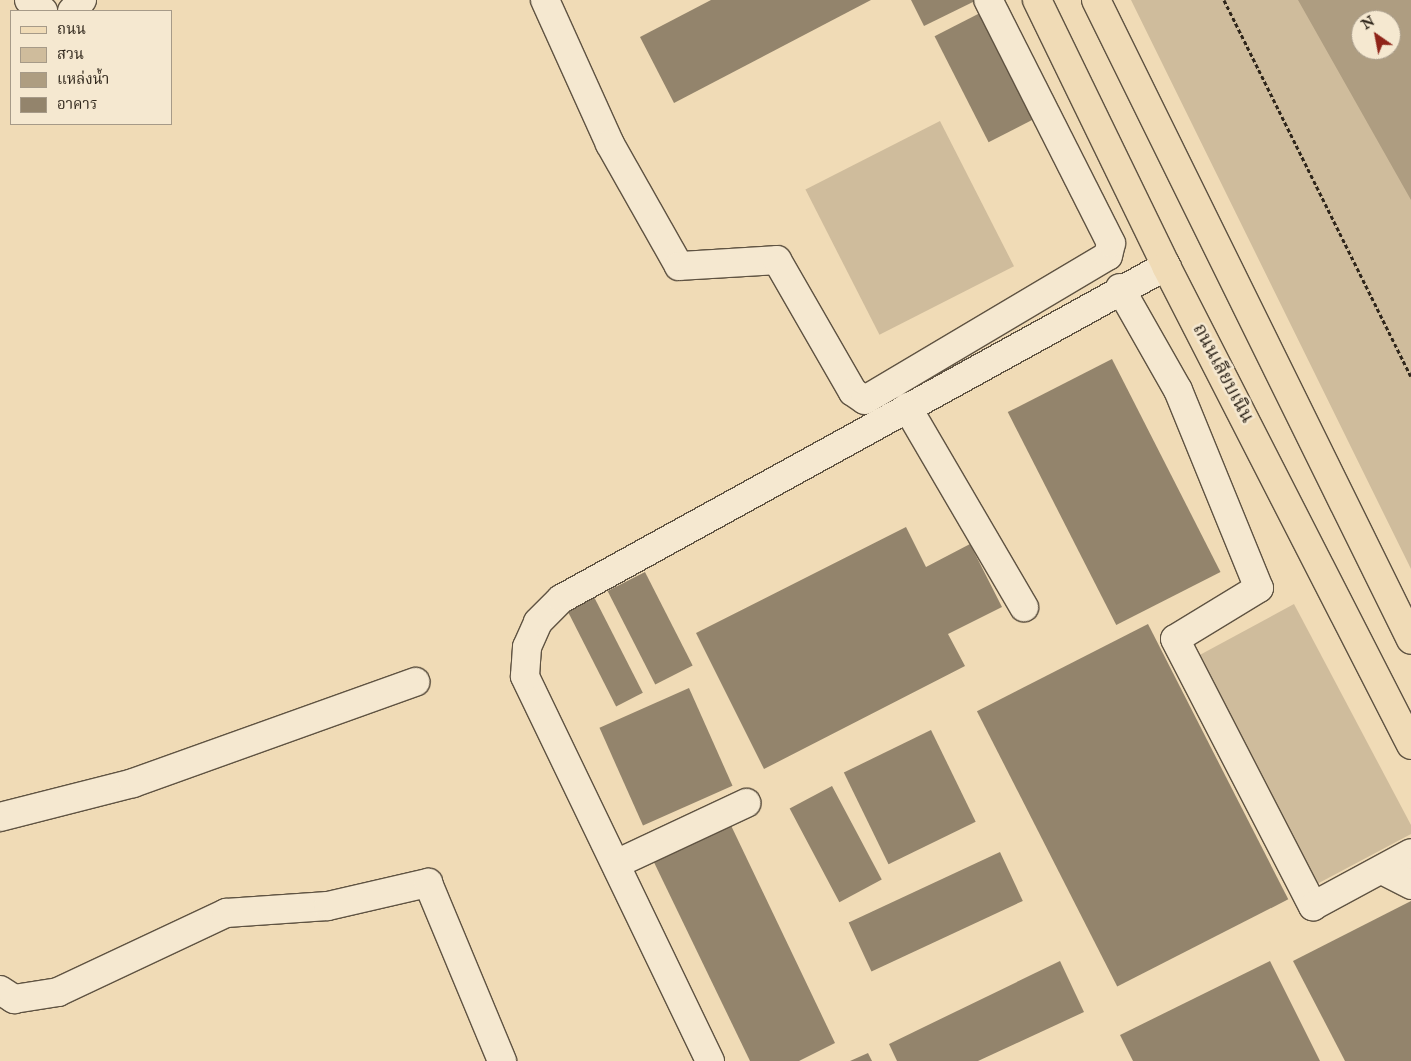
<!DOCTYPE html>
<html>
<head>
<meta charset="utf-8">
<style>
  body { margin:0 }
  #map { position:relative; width:1411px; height:1061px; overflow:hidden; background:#f0dbb6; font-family:"IM FELL English","Noto Serif Thai",serif }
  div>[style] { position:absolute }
  .green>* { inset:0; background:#cfbc9c; transform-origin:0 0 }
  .water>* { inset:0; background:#ae9d81 }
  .building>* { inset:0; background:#93846c; transform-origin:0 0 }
  .path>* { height:3px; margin-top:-1.5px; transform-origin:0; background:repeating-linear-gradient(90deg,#2f261b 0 4px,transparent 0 6.5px) }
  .roads { filter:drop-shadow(1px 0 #5f5342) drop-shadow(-1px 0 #5f5342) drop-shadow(0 1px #5f5342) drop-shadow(0 -1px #5f5342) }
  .minor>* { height:28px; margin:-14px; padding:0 14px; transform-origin:14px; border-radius:14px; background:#f5e8d0 }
  .major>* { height:28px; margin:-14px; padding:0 14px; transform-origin:14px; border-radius:14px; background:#f0dbb6 }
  span { translate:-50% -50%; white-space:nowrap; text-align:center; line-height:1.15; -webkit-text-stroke:5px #f5e8d0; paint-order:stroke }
  .street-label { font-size:19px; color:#2f261b }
  .legend { position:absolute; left:10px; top:10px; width:162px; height:115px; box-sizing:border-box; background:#f5e8d0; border:1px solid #a69a88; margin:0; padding:6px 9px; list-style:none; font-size:15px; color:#2f261b }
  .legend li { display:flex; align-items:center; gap:10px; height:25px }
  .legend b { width:25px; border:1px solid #a69a88 }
  .north { position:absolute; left:1351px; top:10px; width:50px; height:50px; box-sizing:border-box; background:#f5e8d0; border:1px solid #a69a88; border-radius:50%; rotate:327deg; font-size:14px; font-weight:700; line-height:20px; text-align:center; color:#2f261b }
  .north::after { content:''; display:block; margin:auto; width:18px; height:22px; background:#8f2418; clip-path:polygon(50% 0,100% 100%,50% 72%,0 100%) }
</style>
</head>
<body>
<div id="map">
  <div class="green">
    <i style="clip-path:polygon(evenodd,1131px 0,1411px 0,1411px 569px,1131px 0,1361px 20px,1391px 20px,1391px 50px,1361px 50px,1361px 20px)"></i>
    <i style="left:940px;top:121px;width:163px;height:151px;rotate:63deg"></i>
    <i style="clip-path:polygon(1294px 604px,1411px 825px,1411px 834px,1317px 884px,1196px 657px)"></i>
  </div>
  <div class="water">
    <i style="clip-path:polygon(evenodd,1298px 0,1411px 0,1411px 200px,1298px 0,1361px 20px,1391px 20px,1391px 50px,1361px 50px,1361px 20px)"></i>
  </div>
  <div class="building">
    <i style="clip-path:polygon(711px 0,871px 0,674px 103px,640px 37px)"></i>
    <i style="clip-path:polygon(911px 0,977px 0,924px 26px)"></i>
    <i style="left:980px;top:13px;width:119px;height:51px;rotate:63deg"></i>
    <i style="left:1112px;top:359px;width:239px;height:117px;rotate:63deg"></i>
    <i style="clip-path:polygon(906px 527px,926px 567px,970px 544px,1002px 607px,948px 634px,965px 666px,764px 769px,696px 633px)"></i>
    <i style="left:645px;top:572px;width:105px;height:42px;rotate:63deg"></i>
    <i style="left:592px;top:593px;width:112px;height:30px;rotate:63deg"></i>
    <i style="left:1148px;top:624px;width:309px;height:192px;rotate:63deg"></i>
    <i style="left:689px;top:688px;width:107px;height:98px;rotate:66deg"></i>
    <i style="left:931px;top:730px;width:102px;height:97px;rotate:64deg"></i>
    <i style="left:832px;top:786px;width:106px;height:48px;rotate:62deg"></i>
    <i style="clip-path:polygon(726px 815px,835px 1043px,799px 1061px,750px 1061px,649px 852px)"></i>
    <i style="left:1000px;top:852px;width:54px;height:167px;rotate:65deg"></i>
    <i style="clip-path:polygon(1411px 901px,1411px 1061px,1345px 1061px,1293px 961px)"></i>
    <i style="clip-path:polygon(1060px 961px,1084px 1012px,978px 1061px,897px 1061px,889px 1044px)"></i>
    <i style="clip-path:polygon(1270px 961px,1320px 1061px,1133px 1061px,1120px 1035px)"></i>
    <i style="clip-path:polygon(868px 1053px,872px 1061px,850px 1061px)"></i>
  </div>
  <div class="path">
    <i style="left:1224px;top:0;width:420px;rotate:63.6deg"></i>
  </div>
  <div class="roads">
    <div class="minor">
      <i style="left:29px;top:0;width:18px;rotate:38deg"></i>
      <i style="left:545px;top:0;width:158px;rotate:65.7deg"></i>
      <i style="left:610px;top:144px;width:140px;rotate:60.5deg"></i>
      <i style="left:679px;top:266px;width:98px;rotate:-3.5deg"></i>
      <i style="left:777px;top:260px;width:152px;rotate:60.1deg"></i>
      <i style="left:853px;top:392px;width:14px;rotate:34deg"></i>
      <i style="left:865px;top:400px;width:282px;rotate:-30.7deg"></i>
      <i style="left:1108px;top:256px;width:13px;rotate:-77deg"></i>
      <i style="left:1111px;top:243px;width:272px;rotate:-116.8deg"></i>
      <i style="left:72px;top:11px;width:15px;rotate:-48deg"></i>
      <i style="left:1120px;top:288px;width:117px;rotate:60.4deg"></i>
      <i style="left:1178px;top:390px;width:214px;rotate:67.8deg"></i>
      <i style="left:1259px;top:588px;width:98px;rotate:148.7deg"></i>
      <i style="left:1175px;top:639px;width:301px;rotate:62.7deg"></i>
      <i style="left:1313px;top:906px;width:111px;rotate:-28.4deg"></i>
      <i style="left:907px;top:407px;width:232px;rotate:59.7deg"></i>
      <i style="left:0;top:817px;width:137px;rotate:-14.3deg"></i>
      <i style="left:133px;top:783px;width:300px;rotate:-19.7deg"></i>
      <i style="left:616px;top:864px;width:144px;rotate:-25.1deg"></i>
      <i style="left:1382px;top:870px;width:33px;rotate:27deg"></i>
      <i style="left:0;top:990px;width:17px;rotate:33deg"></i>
      <i style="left:14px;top:999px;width:45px;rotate:-9deg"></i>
      <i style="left:58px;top:992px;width:186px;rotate:-25.2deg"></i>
      <i style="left:226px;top:913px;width:102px;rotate:-3.9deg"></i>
      <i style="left:328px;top:906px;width:103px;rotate:-13deg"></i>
      <i style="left:428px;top:883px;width:193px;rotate:67.4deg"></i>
      <i style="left:710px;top:1061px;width:427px;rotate:-115.7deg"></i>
      <i style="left:525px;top:676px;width:29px;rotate:-86deg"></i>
      <i style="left:527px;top:647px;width:27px;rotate:-66deg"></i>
      <i style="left:538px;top:622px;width:33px;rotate:-45deg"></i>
      <i style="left:561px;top:599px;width:691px;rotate:-28.83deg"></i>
    </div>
    <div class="major">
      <i style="left:1037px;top:0;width:296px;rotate:64.1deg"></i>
      <i style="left:1166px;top:266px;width:538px;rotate:62.91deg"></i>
      <i style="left:1096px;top:0;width:713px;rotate:63.79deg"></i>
    </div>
  </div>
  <div class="street-label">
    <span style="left:1222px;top:374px;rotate:62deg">ถนนเลียบเนิน</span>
  </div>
  <ul class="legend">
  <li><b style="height:6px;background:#f0dbb6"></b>ถนน</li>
  <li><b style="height:14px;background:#cfbc9c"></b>สวน</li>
  <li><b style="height:14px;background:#ae9d81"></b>แหล่งน้ำ</li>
  <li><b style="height:14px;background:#93846c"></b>อาคาร</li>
  </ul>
  <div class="north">N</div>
</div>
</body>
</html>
